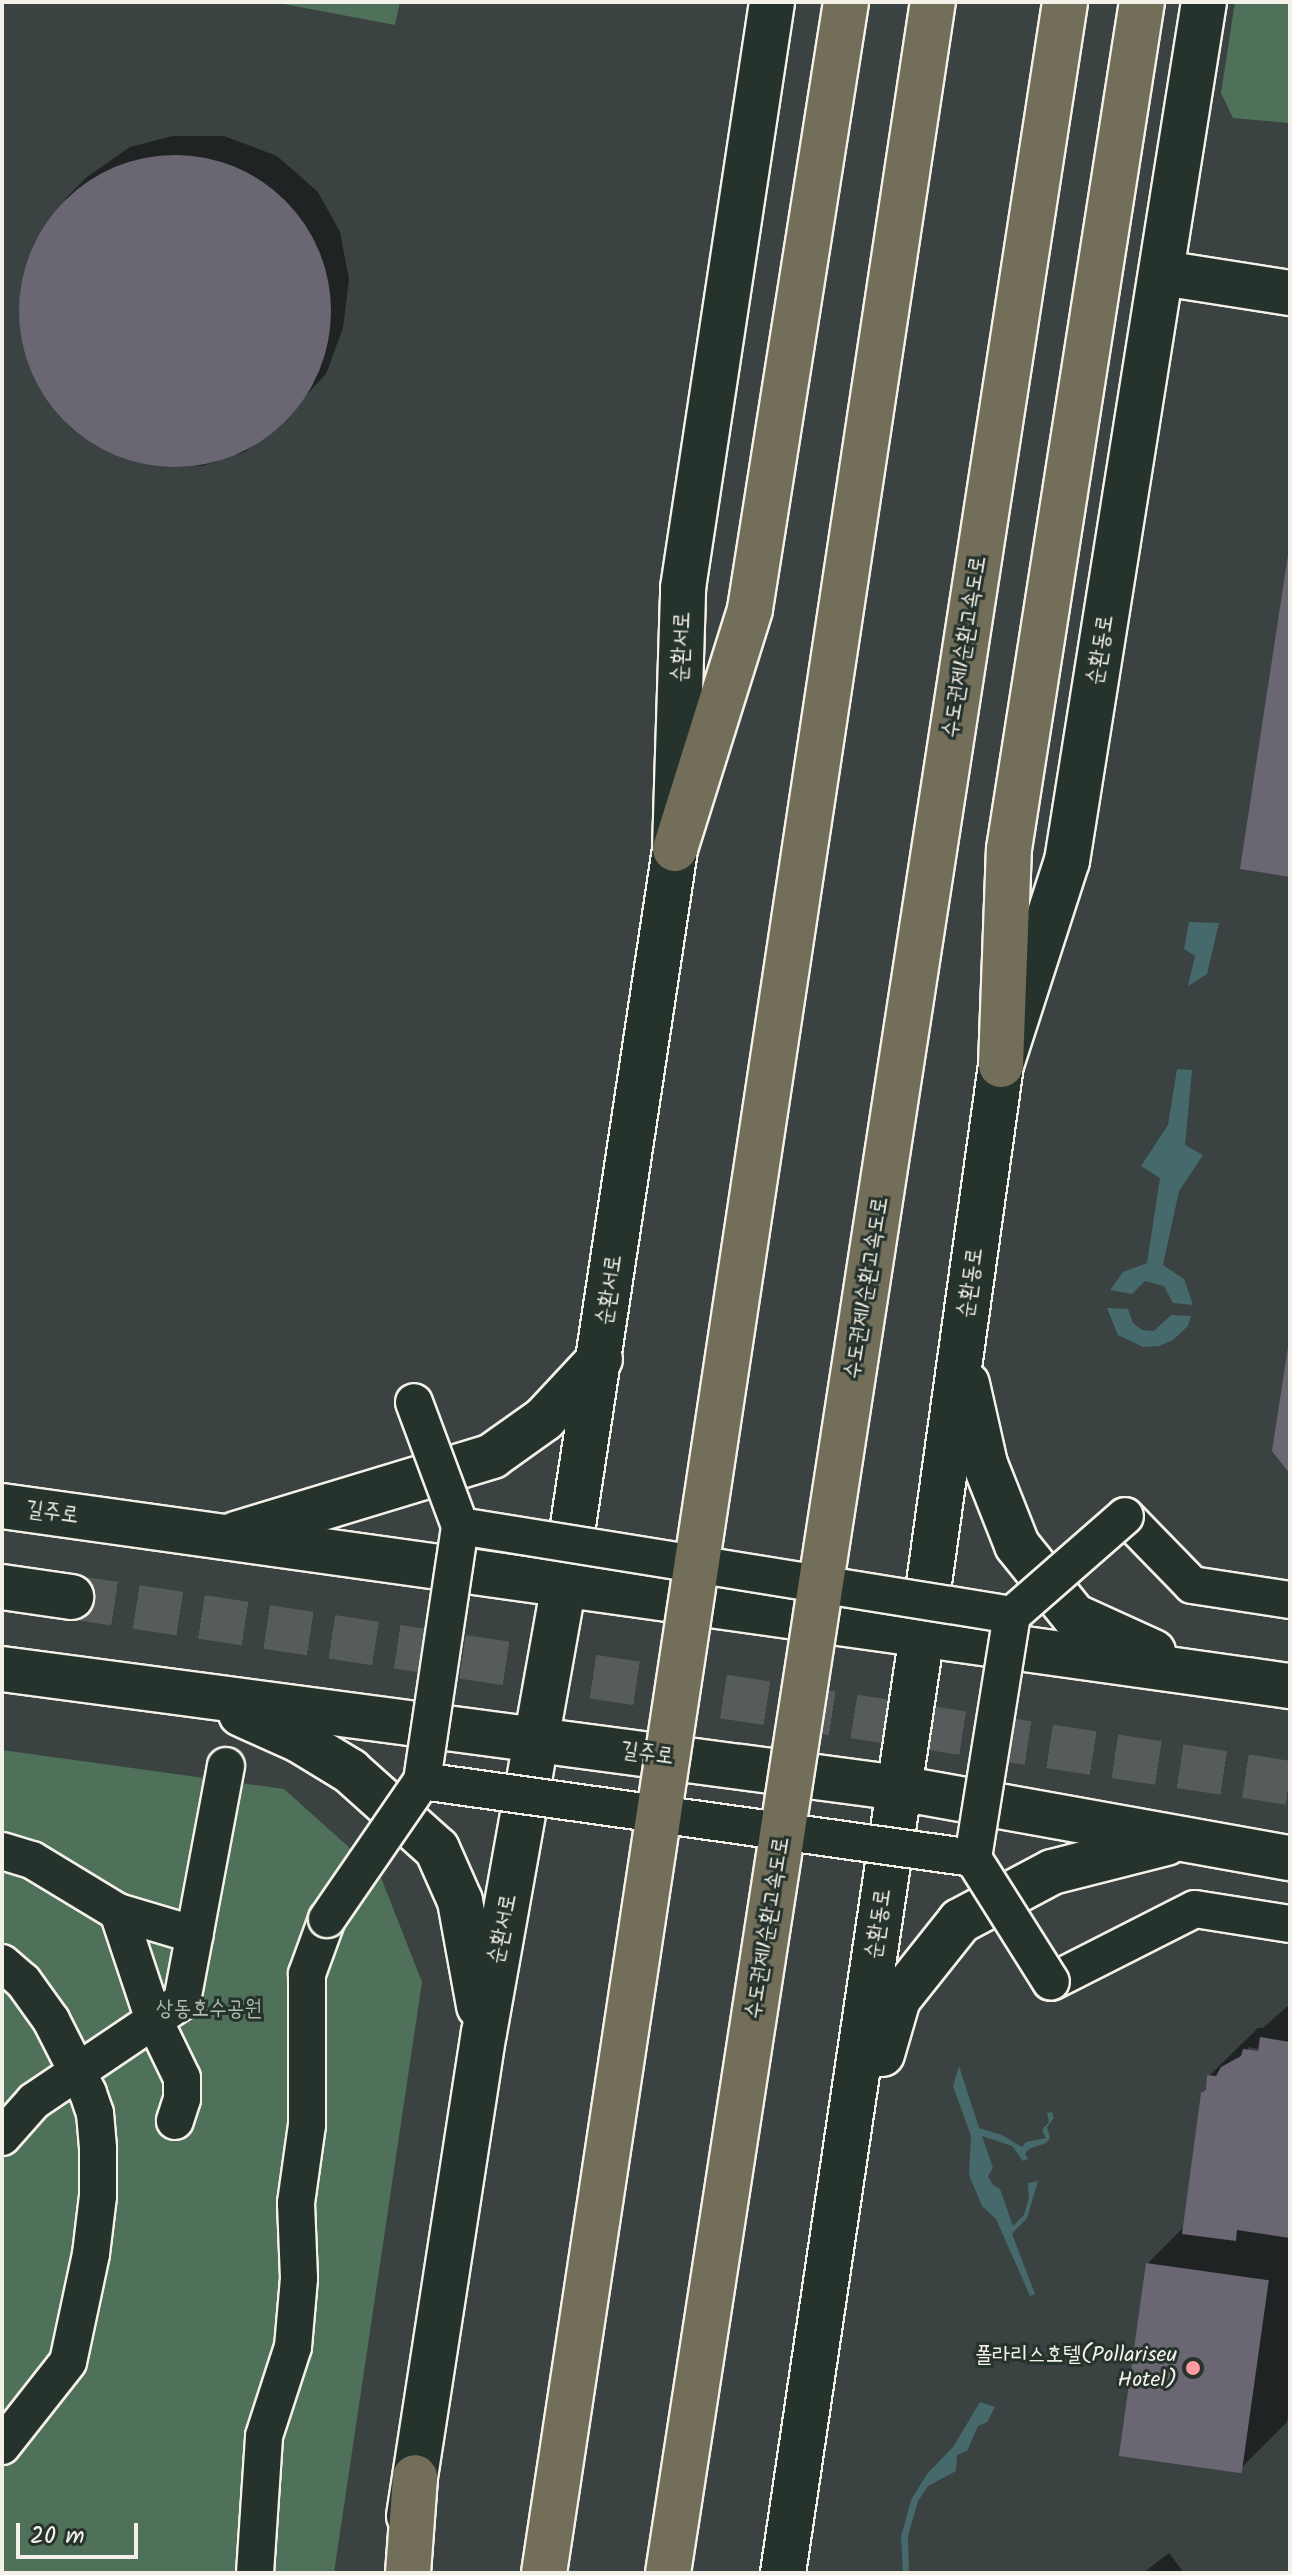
<!DOCTYPE html>
<html>
<head>
<meta charset="utf-8">
<style>
  body { margin:0 }
  #map { position:relative; width:1292px; height:2575px; overflow:hidden; background:#3a4242; font-family:Kalam,"Poor Story",sans-serif }
  div>[style] { position:absolute }
  .green>* { inset:0; background:#4f7059 }
  .water>* { inset:0; background:#466a6b }
  .shadow>* { inset:0; background:#0007 }
  .building>* { inset:0; background:#6a6672; transform-origin:0 0 }
  .round { border-radius:50% }
  .tertiary-tunnel>* { height:44px; margin-top:-22px; transform-origin:0; background:repeating-linear-gradient(90deg,#565c5b 0 44px,transparent 0 66px) }
  .roads { filter:drop-shadow(2px 0 #f4f1e8) drop-shadow(-2px 0 #f4f1e8) drop-shadow(0 2px #f4f1e8) drop-shadow(0 -2px #f4f1e8) }
  .pedestrian>* { height:36px; margin:-18px; padding:0 18px; transform-origin:18px; border-radius:18px; background:#26332d }
  .tertiary>* { height:44px; margin:-22px; padding:0 22px; transform-origin:22px; border-radius:22px; background:#26332d }
  .motorway>* { height:44px; margin:-22px; padding:0 22px; transform-origin:22px; border-radius:22px; background:#726e59 }
  .bridges { filter:drop-shadow(2px 0 #f4f1e8) drop-shadow(-2px 0 #f4f1e8) drop-shadow(0 2px #f4f1e8) drop-shadow(0 -2px #f4f1e8) }
  .pedestrian-bridge>* { height:36px; margin:-18px; padding:0 18px; transform-origin:18px; border-radius:18px; background:#26332d }
  .motorway-bridge>* { height:44px; margin:-22px; padding:0 22px; transform-origin:22px; border-radius:22px; background:#726e59 }
  .dots>* { width:22px; height:22px; translate:-50% -50%; box-sizing:border-box; border:4px solid #26332d; border-radius:50% }
  span { translate:-50% -50%; white-space:nowrap; text-align:center; line-height:1.15; -webkit-text-stroke:6px #26332d; paint-order:stroke }
  .street-label { font-size:22px; color:#f4f1e8 }
  .park-label { font-size:22px; color:#b2bdaf }
  .poi-label { font-size:22px; color:#f4f1e8 }
  .right { translate:-100% -50%; text-align:right }
  .frame { position:absolute; inset:0; border:4px solid #f4f1e8; pointer-events:none }
  .scale { position:absolute; left:16px; top:2523px; width:122px; height:36px; box-sizing:border-box; border:4px solid #f4f1e8; border-top:0; padding-left:10px; font-size:24px; line-height:28px; white-space:nowrap; color:#f4f1e8; -webkit-text-stroke:6px #26332d; paint-order:stroke }
</style>
</head>
<body>
<div id="map">
  <div class="green">
    <i style="clip-path:polygon(273px 2px,400px 2px,395px 25px)"></i>
    <i style="clip-path:polygon(1235px 2px,1290px 2px,1289px 123px,1233px 118px,1221px 93px)"></i>
    <i style="clip-path:polygon(2px 1750px,284px 1789px,380px 1875px,422px 1982px,334px 2573px,2px 2573px)"></i>
  </div>
  <div class="water">
    <i style="clip-path:polygon(1189px 922px,1219px 923px,1207px 974px,1188px 986px,1195px 956px,1184px 949px)"></i>
    <i style="clip-path:polygon(1177px 1069px,1192px 1070px,1185px 1145px,1203px 1155px,1179px 1191px,1163px 1265px,1184px 1279px,1193px 1305px,1173px 1303px,1164px 1286px,1145px 1281px,1132px 1294px,1110px 1290px,1123px 1272px,1147px 1263px,1160px 1178px,1141px 1166px,1168px 1125px)"></i>
    <i style="clip-path:polygon(1107px 1308px,1128px 1309px,1133px 1323px,1142px 1330px,1154px 1331px,1171px 1315px,1191px 1316px,1188px 1326px,1173px 1340px,1159px 1346px,1143px 1347px,1118px 1335px)"></i>
    <i style="clip-path:polygon(959px 2066px,979px 2128px,1002px 2135px,1022px 2147px,1026px 2142px,1046px 2138px,1042px 2130px,1049px 2122px,1047px 2113px,1052px 2112px,1054px 2118px,1047px 2127px,1050px 2138px,1046px 2143px,1029px 2149px,1025px 2154px,1028px 2159px,1023px 2161px,1012px 2146px,982px 2136px,993px 2168px,988px 2176px,993px 2185px,1000px 2189px,1013px 2226px,1024px 2215px,1029px 2198px,1028px 2183px,1038px 2181px,1027px 2218px,1012px 2234px,1035px 2294px,1030px 2296px,996px 2219px,982px 2206px,969px 2175px,971px 2136px,953px 2086px)"></i>
    <i style="clip-path:polygon(980px 2402px,995px 2407px,987px 2422px,978px 2426px,967px 2451px,957px 2455px,956px 2471px,928px 2486px,918px 2501px,908px 2536px,909px 2573px,903px 2573px,901px 2537px,911px 2500px,927px 2474px,953px 2447px)"></i>
  </div>
  <div class="shadow">
    <i style="clip-path:polygon(173px 136px,224px 136px,277px 156px,318px 192px,340px 232px,349px 279px,343px 328px,326px 374px,279px 424px,245px 452px,202px 466px,142px 462px,97px 446px,66px 422px,40px 378px,23px 329px,23px 288px,34px 248px,66px 198px,87px 177px,130px 147px)"></i>
    <i style="clip-path:polygon(evenodd,1290px 2004px,1290px 2401px,1287px 2422px,1238px 2471px,1147px 2264px,1185px 2226px,1209px 2076px,1258px 2028px,1263px 2028px,1290px 2004px,1248px 2047px,1268px 2051px,1248px 2052px,1248px 2047px)"></i>
    <i style="clip-path:polygon(1169px 2553px,1184px 2573px,1143px 2573px)"></i>
  </div>
  <div class="building">
    <i class="round" style="left:19px;top:155px;width:312px;height:312px"></i>
    <i style="clip-path:polygon(1288px 555px,1290px 555px,1290px 877px,1240px 869px)"></i>
    <i style="clip-path:polygon(1288px 1347px,1290px 1347px,1290px 1474px,1272px 1451px)"></i>
    <i style="clip-path:polygon(1260px 2037px,1290px 2042px,1290px 2238px,1237px 2230px,1236px 2241px,1182px 2234px,1201px 2093px,1206px 2090px,1207px 2075px,1216px 2076px,1221px 2067px,1241px 2056px,1243px 2049px,1258px 2051px)"></i>
    <i style="left:1146px;top:2263px;width:124px;height:195px;rotate:8deg"></i>
  </div>
  <div class="tertiary-tunnel">
    <i style="left:71px;top:1597px;width:1233px;rotate:8.68deg"></i>
  </div>
  <div class="roads">
    <div class="pedestrian">
      <i style="left:1125px;top:1516px;width:96px;rotate:45.8deg"></i>
      <i style="left:1192px;top:1585px;width:99px;rotate:8.7deg"></i>
      <i style="left:2px;top:1851px;width:31px;rotate:17deg"></i>
      <i style="left:32px;top:1860px;width:100px;rotate:31.2deg"></i>
      <i style="left:118px;top:1912px;width:80px;rotate:16.6deg"></i>
      <i style="left:118px;top:1912px;width:114px;rotate:71.6deg"></i>
      <i style="left:154px;top:2020px;width:64px;rotate:64.2deg"></i>
      <i style="left:182px;top:2078px;width:21px;rotate:90deg"></i>
      <i style="left:182px;top:2099px;width:23px;rotate:108deg"></i>
      <i style="left:2px;top:1963px;width:28px;rotate:41deg"></i>
      <i style="left:23px;top:1981px;width:48px;rotate:54.3deg"></i>
      <i style="left:51px;top:2020px;width:82px;rotate:63.1deg"></i>
      <i style="left:88px;top:2093px;width:21px;rotate:71deg"></i>
      <i style="left:95px;top:2113px;width:36px;rotate:85deg"></i>
      <i style="left:98px;top:2149px;width:47px;rotate:90deg"></i>
      <i style="left:98px;top:2196px;width:58px;rotate:96.9deg"></i>
      <i style="left:91px;top:2254px;width:110px;rotate:102deg"></i>
      <i style="left:68px;top:2362px;width:107px;rotate:128.2deg"></i>
      <i style="left:1051px;top:1982px;width:161px;rotate:-26.9deg"></i>
      <i style="left:1195px;top:1909px;width:96px;rotate:9deg"></i>
      <i style="left:2px;top:2137px;width:48px;rotate:-48.4deg"></i>
      <i style="left:34px;top:2101px;width:179px;rotate:-34deg"></i>
      <i style="left:182px;top:2001px;width:239px;rotate:-79.4deg"></i>
      <i style="left:255px;top:2573px;width:137px;rotate:-86.2deg"></i>
      <i style="left:264px;top:2436px;width:94px;rotate:-72deg"></i>
      <i style="left:293px;top:2347px;width:69px;rotate:-85deg"></i>
      <i style="left:299px;top:2278px;width:75px;rotate:-92.3deg"></i>
      <i style="left:296px;top:2203px;width:79px;rotate:-82deg"></i>
      <i style="left:307px;top:2125px;width:151px;rotate:-90deg"></i>
      <i style="left:307px;top:1974px;width:59px;rotate:-70deg"></i>
    </div>
    <div class="tertiary">
      <i style="left:1162px;top:273px;width:130px;rotate:8.9deg"></i>
      <i style="left:967px;top:1384px;width:82px;rotate:77.3deg"></i>
      <i style="left:985px;top:1464px;width:87px;rotate:68.4deg"></i>
      <i style="left:1017px;top:1545px;width:91px;rotate:51.2deg"></i>
      <i style="left:1074px;top:1616px;width:87px;rotate:24.5deg"></i>
      <i style="left:2px;top:1506px;width:1301px;rotate:7.96deg"></i>
      <i style="left:236px;top:1534px;width:268px;rotate:-16.9deg"></i>
      <i style="left:492px;top:1456px;width:64px;rotate:-35.4deg"></i>
      <i style="left:544px;top:1419px;width:82px;rotate:-47deg"></i>
      <i style="left:2px;top:1587px;width:70px;rotate:8.2deg"></i>
      <i style="left:2px;top:1669px;width:905px;rotate:7.56deg"></i>
      <i style="left:899px;top:1788px;width:397px;rotate:10.2deg"></i>
      <i style="left:241px;top:1714px;width:64px;rotate:24.1deg"></i>
      <i style="left:299px;top:1740px;width:60px;rotate:31.3deg"></i>
      <i style="left:350px;top:1771px;width:117px;rotate:41.9deg"></i>
      <i style="left:437px;top:1849px;width:57px;rotate:66.1deg"></i>
      <i style="left:460px;top:1901px;width:107px;rotate:79.7deg"></i>
      <i style="left:882px;top:2054px;width:57px;rotate:-73.8deg"></i>
      <i style="left:898px;top:1999px;width:100px;rotate:-51.5deg"></i>
      <i style="left:960px;top:1921px;width:104px;rotate:-28deg"></i>
      <i style="left:1052px;top:1872px;width:118px;rotate:-14.3deg"></i>
      <i style="left:409px;top:2516px;width:489px;rotate:-81.2deg"></i>
      <i style="left:484px;top:2033px;width:455px;rotate:-79.9deg"></i>
      <i style="left:564px;top:1585px;width:744px;rotate:-81.42deg"></i>
      <i style="left:675px;top:849px;width:261px;rotate:-88.2deg"></i>
      <i style="left:683px;top:588px;width:593px;rotate:-81.36deg"></i>
      <i style="left:783px;top:2573px;width:949px;rotate:-81.58deg"></i>
      <i style="left:922px;top:1634px;width:574px;rotate:-82.1deg"></i>
      <i style="left:1001px;top:1065px;width:214px;rotate:-72.1deg"></i>
      <i style="left:1067px;top:861px;width:870px;rotate:-80.94deg"></i>
    </div>
    <div class="motorway">
      <i style="left:675px;top:849px;width:251px;rotate:-72.6deg"></i>
      <i style="left:750px;top:609px;width:615px;rotate:-81.01deg"></i>
      <i style="left:1001px;top:1065px;width:216px;rotate:-87.9deg"></i>
      <i style="left:1009px;top:849px;width:857px;rotate:-81.08deg"></i>
      <i style="left:408px;top:2573px;width:96px;rotate:-85.8deg"></i>
    </div>
  </div>
  <div class="bridges">
    <div class="pedestrian-bridge">
      <i style="left:460px;top:1526px;width:559px;rotate:9.16deg"></i>
      <i style="left:1012px;top:1615px;width:150px;rotate:-41.2deg"></i>
      <i style="left:422px;top:1781px;width:556px;rotate:7.96deg"></i>
      <i style="left:973px;top:1858px;width:146px;rotate:57.8deg"></i>
      <i style="left:973px;top:1858px;width:246px;rotate:-80.9deg"></i>
      <i style="left:327px;top:1919px;width:168px;rotate:-55.5deg"></i>
      <i style="left:422px;top:1781px;width:258px;rotate:-81.5deg"></i>
      <i style="left:460px;top:1526px;width:132px;rotate:-110.4deg"></i>
    </div>
    <div class="motorway-bridge">
      <i style="left:544px;top:2573px;width:2600px;rotate:-81.4deg"></i>
      <i style="left:668px;top:2573px;width:2601px;rotate:-81.22deg"></i>
    </div>
  </div>
  <div class="dots">
    <i style="left:1193px;top:2368px;background:#ff9aa2"></i>
  </div>
  <div class="street-label">
    <span style="left:682px;top:647px;rotate:-88deg">순환서로</span>
    <span style="left:965px;top:647px;rotate:-81deg">수도권제1순환고속도로</span>
    <span style="left:1101px;top:650px;rotate:-81deg">순환동로</span>
    <span style="left:971px;top:1283px;rotate:-82deg">순환동로</span>
    <span style="left:867px;top:1288px;rotate:-81deg">수도권제1순환고속도로</span>
    <span style="left:610px;top:1290px;rotate:-82deg">순환서로</span>
    <span style="left:52px;top:1513px;rotate:8deg">길주로</span>
    <span style="left:647px;top:1754px;rotate:8deg">길주로</span>
    <span style="left:879px;top:1924px;rotate:-82deg">순환동로</span>
    <span style="left:768px;top:1928px;rotate:-81deg">수도권제1순환고속도로</span>
    <span style="left:503px;top:1929px;rotate:-79deg">순환서로</span>
  </div>
  <div class="park-label">
    <span style="left:209px;top:2010px">상동호수공원</span>
  </div>
  <div class="poi-label">
    <span class="right" style="left:1177px;top:2368px">폴라리스호텔(Pollariseu<br>Hotel)</span>
  </div>
  <div class="frame"></div>
  <div class="scale">20 m</div>
</div>
</body>
</html>
